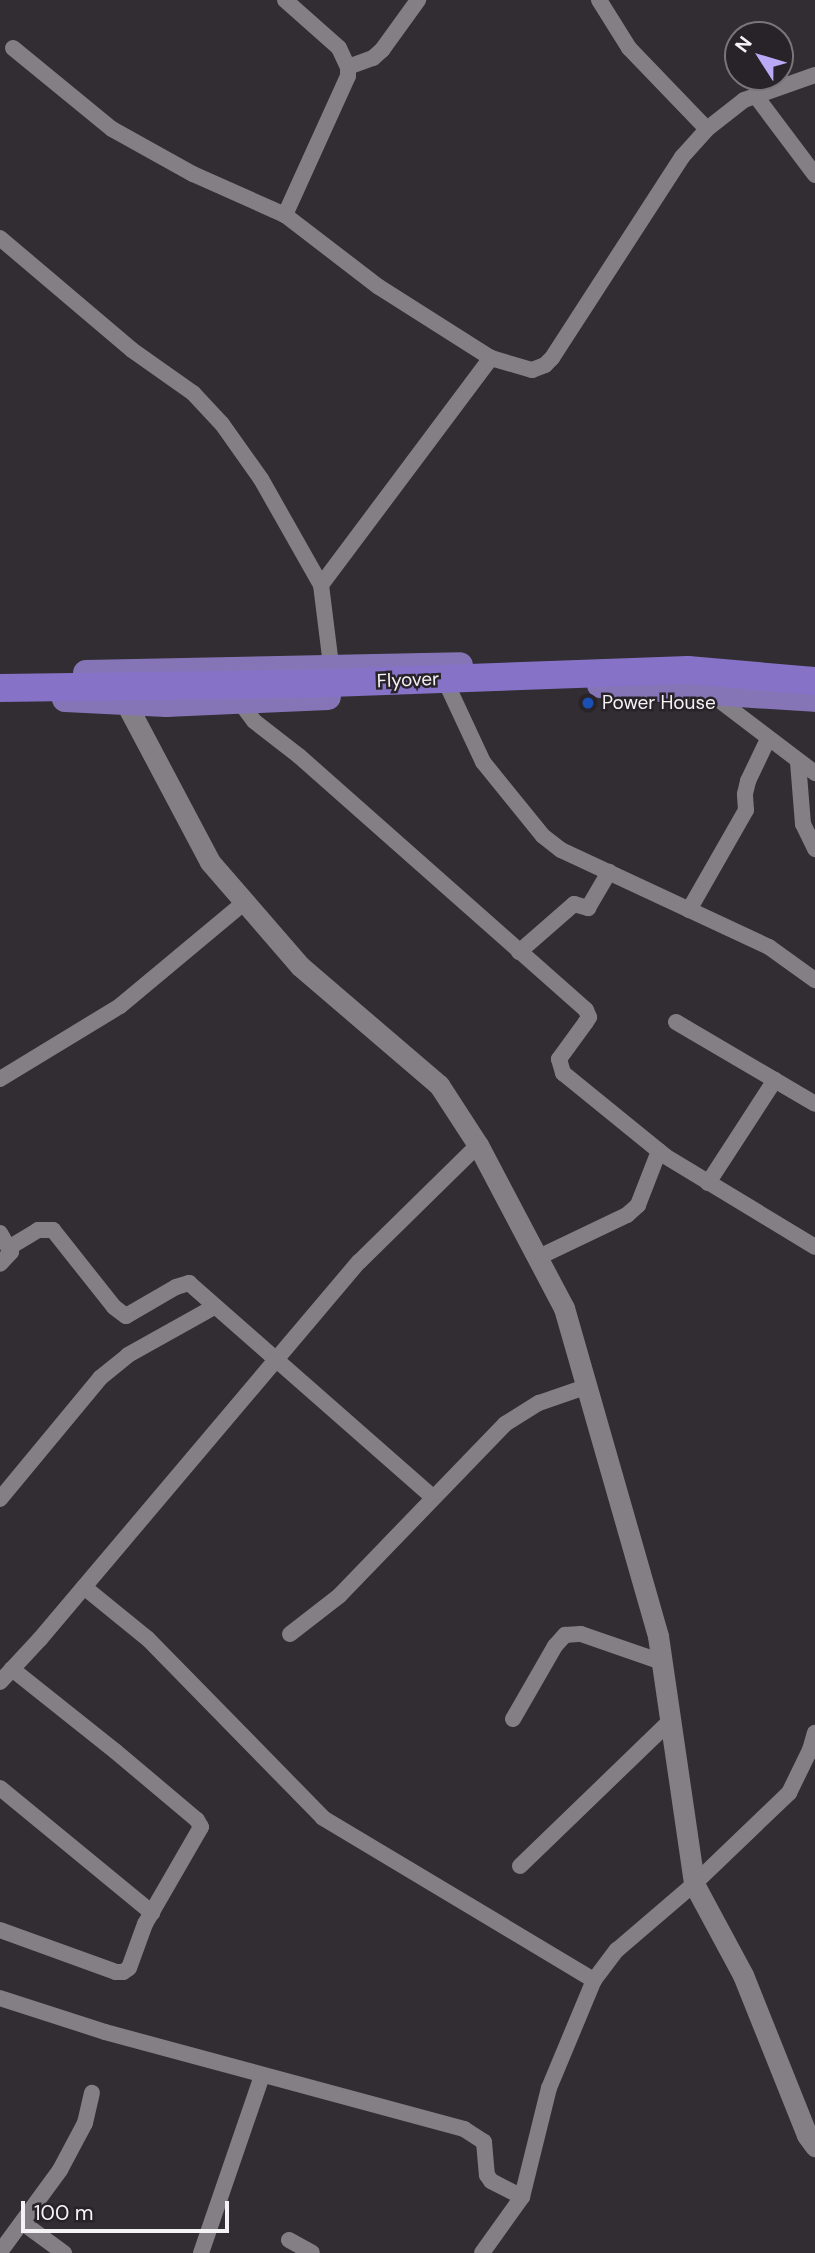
<!DOCTYPE html>
<html>
<head>
<meta charset="utf-8">
<style>
  body { margin:0 }
  #map { position:relative; width:815px; height:2253px; overflow:hidden; background:#312d32; font-family:"DM Sans",sans-serif }
  div>[style] { position:absolute }
  .minor>* { height:16px; margin:-8px; padding:0 8px; transform-origin:8px; border-radius:8px; background:#847f84 }
  .tertiary>* { height:21px; margin:-10.5px; padding:0 10.5px; transform-origin:10.5px; border-radius:10.5px; background:#847f84 }
  .primary>* { height:26px; margin:-13px; padding:0 13px; transform-origin:13px; border-radius:13px; background:#8675b6 }
  .trunk>* { height:28px; margin:-14px; padding:0 14px; transform-origin:14px; border-radius:14px; background:#8672c7 }
  .dots>* { width:19px; height:19px; translate:-50% -50%; box-sizing:border-box; border:4px solid #272328; border-radius:50% }
  span { translate:-50% -50%; white-space:nowrap; text-align:center; line-height:1.15; -webkit-text-stroke:5px #272328; paint-order:stroke }
  .street-label { font-size:19px; color:#f5f2f5 }
  .poi-label { font-size:19px; color:#f5f2f5 }
  .left { translate:0 -50%; text-align:left }
  .north { position:absolute; left:724px; top:21px; width:70px; height:70px; box-sizing:border-box; background:#272328; border:2px solid #79767a; border-radius:50%; rotate:307deg; font-size:19px; font-weight:700; line-height:28px; text-align:center; color:#f5f2f5 }
  .north::after { content:''; display:block; margin:auto; width:24px; height:32px; background:#baaaf6; clip-path:polygon(50% 0,100% 100%,50% 72%,0 100%) }
  .scale { position:absolute; left:21px; top:2201px; width:208px; height:32px; box-sizing:border-box; border:4px solid #f5f2f5; border-top:0; padding-left:9px; font-size:21px; line-height:24px; white-space:nowrap; color:#f5f2f5; -webkit-text-stroke:5px #272328; paint-order:stroke }
</style>
</head>
<body>
<div id="map">
  <div class="minor">
    <i style="left:285px;top:0;width:72px;rotate:41.6deg"></i>
    <i style="left:339px;top:48px;width:21px;rotate:65deg"></i>
    <i style="left:348px;top:67px;width:9px;rotate:90deg"></i>
    <i style="left:348px;top:76px;width:153px;rotate:114.4deg"></i>
    <i style="left:285px;top:215px;width:118px;rotate:37.5deg"></i>
    <i style="left:379px;top:287px;width:133px;rotate:32.4deg"></i>
    <i style="left:491px;top:358px;width:43px;rotate:16.3deg"></i>
    <i style="left:532px;top:370px;width:14px;rotate:-21deg"></i>
    <i style="left:545px;top:365px;width:10px;rotate:-45deg"></i>
    <i style="left:552px;top:358px;width:239px;rotate:-57.1deg"></i>
    <i style="left:682px;top:157px;width:38px;rotate:-48deg"></i>
    <i style="left:707px;top:129px;width:47px;rotate:-38.1deg"></i>
    <i style="left:744px;top:100px;width:75px;rotate:-19.4deg"></i>
    <i style="left:599px;top:0;width:57px;rotate:58deg"></i>
    <i style="left:629px;top:48px;width:112px;rotate:46.1deg"></i>
    <i style="left:13px;top:48px;width:128px;rotate:39.3deg"></i>
    <i style="left:112px;top:129px;width:93px;rotate:29.1deg"></i>
    <i style="left:193px;top:174px;width:101px;rotate:24deg"></i>
    <i style="left:348px;top:67px;width:27px;rotate:-20deg"></i>
    <i style="left:373px;top:58px;width:12px;rotate:-42deg"></i>
    <i style="left:382px;top:50px;width:62px;rotate:-54.2deg"></i>
    <i style="left:755px;top:95px;width:100px;rotate:53.1deg"></i>
    <i style="left:0;top:238px;width:173px;rotate:40.3deg"></i>
    <i style="left:132px;top:350px;width:75px;rotate:35.2deg"></i>
    <i style="left:193px;top:393px;width:42px;rotate:46.9deg"></i>
    <i style="left:222px;top:424px;width:67px;rotate:54.7deg"></i>
    <i style="left:261px;top:479px;width:122px;rotate:60.5deg"></i>
    <i style="left:332px;top:673px;width:89px;rotate:-97.1deg"></i>
    <i style="left:321px;top:585px;width:284px;rotate:-53.2deg"></i>
    <i style="left:442px;top:674px;width:97px;rotate:65deg"></i>
    <i style="left:483px;top:762px;width:95px;rotate:51deg"></i>
    <i style="left:543px;top:836px;width:23px;rotate:38deg"></i>
    <i style="left:561px;top:850px;width:230px;rotate:25deg"></i>
    <i style="left:769px;top:947px;width:57px;rotate:35.7deg"></i>
    <i style="left:711px;top:694px;width:131px;rotate:37.2deg"></i>
    <i style="left:236px;top:697px;width:30px;rotate:53deg"></i>
    <i style="left:254px;top:721px;width:57px;rotate:37.9deg"></i>
    <i style="left:299px;top:756px;width:383px;rotate:41.5deg"></i>
    <i style="left:586px;top:1010px;width:8px;rotate:67deg"></i>
    <i style="left:589px;top:1017px;width:6px;rotate:121deg"></i>
    <i style="left:586px;top:1022px;width:46px;rotate:126.1deg"></i>
    <i style="left:559px;top:1059px;width:15px;rotate:74deg"></i>
    <i style="left:563px;top:1073px;width:132px;rotate:39.1deg"></i>
    <i style="left:665px;top:1156px;width:175px;rotate:31.2deg"></i>
    <i style="left:798px;top:762px;width:62px;rotate:85.4deg"></i>
    <i style="left:803px;top:824px;width:28px;rotate:64deg"></i>
    <i style="left:689px;top:910px;width:115px;rotate:-60.3deg"></i>
    <i style="left:746px;top:810px;width:16px;rotate:-94deg"></i>
    <i style="left:745px;top:794px;width:13px;rotate:-77deg"></i>
    <i style="left:748px;top:781px;width:47px;rotate:-64.5deg"></i>
    <i style="left:519px;top:952px;width:73px;rotate:-41.1deg"></i>
    <i style="left:574px;top:904px;width:15px;rotate:16deg"></i>
    <i style="left:588px;top:908px;width:42px;rotate:-59.7deg"></i>
    <i style="left:676px;top:1022px;width:161px;rotate:30.5deg"></i>
    <i style="left:0;top:1079px;width:140px;rotate:-31.3deg"></i>
    <i style="left:120px;top:1006px;width:163px;rotate:-39.8deg"></i>
    <i style="left:708px;top:1183px;width:123px;rotate:-57deg"></i>
    <i style="left:0;top:1233px;width:22px;rotate:60deg"></i>
    <i style="left:11px;top:1252px;width:16px;rotate:133deg"></i>
    <i style="left:10px;top:1247px;width:33px;rotate:-31deg"></i>
    <i style="left:38px;top:1230px;width:15px"></i>
    <i style="left:53px;top:1230px;width:98px;rotate:51.6deg"></i>
    <i style="left:114px;top:1307px;width:15px;rotate:37deg"></i>
    <i style="left:126px;top:1316px;width:58px;rotate:-30.1deg"></i>
    <i style="left:176px;top:1287px;width:14px;rotate:-17deg"></i>
    <i style="left:189px;top:1283px;width:325px;rotate:41.3deg"></i>
    <i style="left:539px;top:1257px;width:98px;rotate:-25.5deg"></i>
    <i style="left:627px;top:1215px;width:15px;rotate:-42deg"></i>
    <i style="left:638px;top:1205px;width:58px;rotate:-68.7deg"></i>
    <i style="left:0;top:1499px;width:157px;rotate:-50.4deg"></i>
    <i style="left:100px;top:1378px;width:36px;rotate:-39deg"></i>
    <i style="left:128px;top:1355px;width:98px;rotate:-29.2deg"></i>
    <i style="left:84px;top:1587px;width:82px;rotate:39.1deg"></i>
    <i style="left:148px;top:1639px;width:250px;rotate:45.6deg"></i>
    <i style="left:323px;top:1818px;width:316px;rotate:30.9deg"></i>
    <i style="left:290px;top:1634px;width:62px;rotate:-37.8deg"></i>
    <i style="left:339px;top:1596px;width:239px;rotate:-46deg"></i>
    <i style="left:505px;top:1424px;width:40px;rotate:-32deg"></i>
    <i style="left:539px;top:1403px;width:52px;rotate:-19.1deg"></i>
    <i style="left:0;top:1682px;width:59px;rotate:-47.1deg"></i>
    <i style="left:40px;top:1639px;width:494px;rotate:-49.8deg"></i>
    <i style="left:359px;top:1262px;width:167px;rotate:-44.5deg"></i>
    <i style="left:513px;top:1719px;width:84px;rotate:-60.1deg"></i>
    <i style="left:555px;top:1646px;width:15px;rotate:-48deg"></i>
    <i style="left:565px;top:1635px;width:16px;rotate:-4deg"></i>
    <i style="left:581px;top:1634px;width:86px;rotate:19.1deg"></i>
    <i style="left:0;top:1788px;width:197px;rotate:39.4deg"></i>
    <i style="left:520px;top:1866px;width:210px;rotate:-44deg"></i>
    <i style="left:0;top:1930px;width:123px;rotate:19.9deg"></i>
    <i style="left:116px;top:1972px;width:7px"></i>
    <i style="left:123px;top:1972px;width:7px;rotate:-34deg"></i>
    <i style="left:129px;top:1968px;width:47px;rotate:-70deg"></i>
    <i style="left:145px;top:1924px;width:112px;rotate:-60deg"></i>
    <i style="left:201px;top:1827px;width:8px;rotate:-120deg"></i>
    <i style="left:197px;top:1820px;width:107px;rotate:-139.9deg"></i>
    <i style="left:115px;top:1751px;width:132px;rotate:-141.5deg"></i>
    <i style="left:0;top:1998px;width:110px;rotate:17.9deg"></i>
    <i style="left:105px;top:2032px;width:372px;rotate:15.1deg"></i>
    <i style="left:464px;top:2129px;width:24px;rotate:33deg"></i>
    <i style="left:484px;top:2142px;width:33px;rotate:85deg"></i>
    <i style="left:487px;top:2175px;width:7px;rotate:56deg"></i>
    <i style="left:491px;top:2181px;width:35px;rotate:27deg"></i>
    <i style="left:23px;top:2223px;width:51px;rotate:36.2deg"></i>
    <i style="left:289px;top:2240px;width:26px;rotate:29deg"></i>
    <i style="left:0;top:2252px;width:102px;rotate:-53.8deg"></i>
    <i style="left:60px;top:2170px;width:53px;rotate:-62deg"></i>
    <i style="left:85px;top:2123px;width:31px;rotate:-77deg"></i>
    <i style="left:201px;top:2253px;width:187px;rotate:-71deg"></i>
    <i style="left:482px;top:2253px;width:69px;rotate:-54.5deg"></i>
    <i style="left:522px;top:2197px;width:112px;rotate:-76.1deg"></i>
    <i style="left:549px;top:2088px;width:117px;rotate:-67.4deg"></i>
    <i style="left:594px;top:1980px;width:38px;rotate:-53deg"></i>
    <i style="left:617px;top:1950px;width:101px;rotate:-40.6deg"></i>
    <i style="left:694px;top:1884px;width:132px;rotate:-43.8deg"></i>
    <i style="left:789px;top:1793px;width:48px;rotate:-64deg"></i>
    <i style="left:810px;top:1750px;width:18px;rotate:-74deg"></i>
  </div>
  <div class="tertiary">
    <i style="left:120px;top:692px;width:192px;rotate:62.1deg"></i>
    <i style="left:210px;top:862px;width:138px;rotate:49.1deg"></i>
    <i style="left:300px;top:966px;width:183px;rotate:40.6deg"></i>
    <i style="left:439px;top:1085px;width:72px;rotate:57deg"></i>
    <i style="left:478px;top:1145px;width:184px;rotate:62.2deg"></i>
    <i style="left:564px;top:1308px;width:341px;rotate:74deg"></i>
    <i style="left:658px;top:1636px;width:251px;rotate:81.7deg"></i>
    <i style="left:694px;top:1884px;width:103px;rotate:61.7deg"></i>
    <i style="left:743px;top:1975px;width:172px;rotate:68.2deg"></i>
    <i style="left:807px;top:2135px;width:14px;rotate:54deg"></i>
  </div>
  <div class="primary">
    <i style="left:86px;top:673px;width:374px;rotate:-1.2deg"></i>
    <i style="left:600px;top:685px;width:215px;rotate:3.7deg"></i>
    <i style="left:65px;top:699px;width:101px;rotate:2.8deg"></i>
    <i style="left:166px;top:704px;width:162px;rotate:-2.5deg"></i>
  </div>
  <div class="trunk">
    <i style="left:0;top:688px;width:303px;rotate:-0.8deg"></i>
    <i style="left:303px;top:684px;width:385px;rotate:-2.1deg"></i>
    <i style="left:688px;top:670px;width:127px;rotate:5deg"></i>
  </div>
  <div class="dots">
    <i style="left:588px;top:703px;background:#1a4fb4"></i>
  </div>
  <div class="street-label">
    <span style="left:408px;top:680px;rotate:-2deg">Flyover</span>
  </div>
  <div class="poi-label">
    <span class="left" style="left:602px;top:703px">Power House</span>
  </div>
  <div class="north">N</div>
  <div class="scale">100 m</div>
</div>
</body>
</html>
